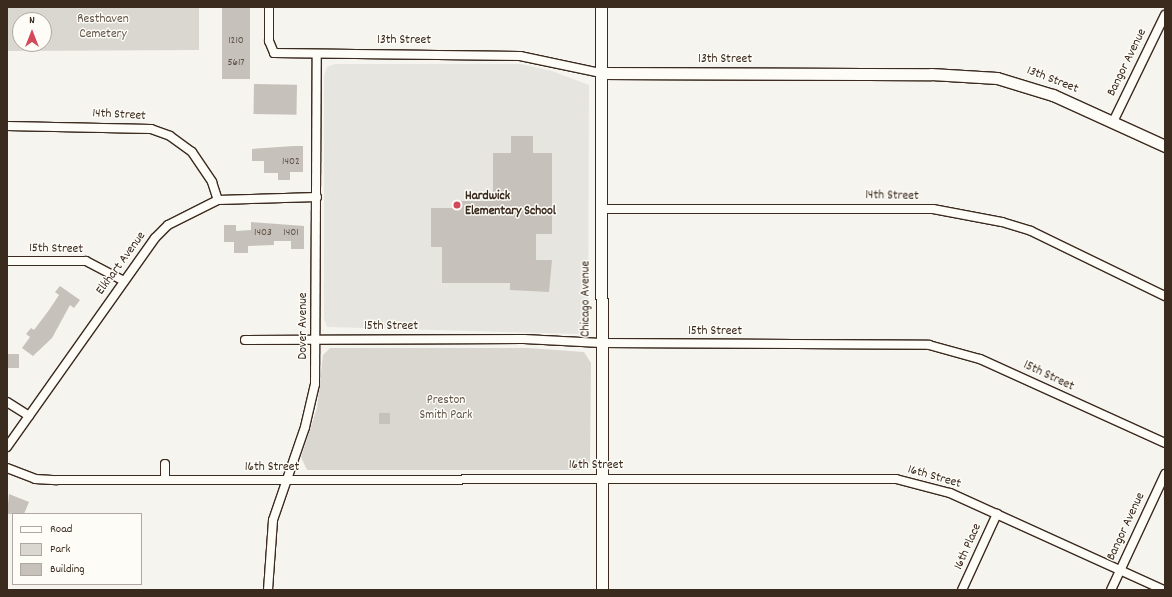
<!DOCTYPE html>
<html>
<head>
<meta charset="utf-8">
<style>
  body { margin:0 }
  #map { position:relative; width:1172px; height:597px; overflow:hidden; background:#f5f4ee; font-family:Dekko,sans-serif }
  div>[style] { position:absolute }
  .built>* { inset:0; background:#e7e5df }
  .green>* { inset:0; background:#dad6d0 }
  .building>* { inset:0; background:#c7c1bb; transform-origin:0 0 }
  .roads { filter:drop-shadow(1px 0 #3b2a1e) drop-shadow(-1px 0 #3b2a1e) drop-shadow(0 1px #3b2a1e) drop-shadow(0 -1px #3b2a1e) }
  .street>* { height:8px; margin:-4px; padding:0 4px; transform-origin:4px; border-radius:4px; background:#fdfcf7 }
  .secondary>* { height:11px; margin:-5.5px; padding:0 5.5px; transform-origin:5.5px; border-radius:5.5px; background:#fdfcf7 }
  .dots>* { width:11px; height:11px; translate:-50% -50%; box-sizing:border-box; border:2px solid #fdfcf7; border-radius:50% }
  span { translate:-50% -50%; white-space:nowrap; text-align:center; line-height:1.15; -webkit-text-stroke:3px #fdfcf7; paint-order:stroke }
  .number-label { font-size:11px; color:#5e5045 }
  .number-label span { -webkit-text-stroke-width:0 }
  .park-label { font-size:13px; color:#63554a }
  .street-label { font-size:13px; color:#3b2a1e }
  .poi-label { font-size:13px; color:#3b2a1e; font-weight:700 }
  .left { translate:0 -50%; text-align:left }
  .frame { position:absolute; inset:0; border:8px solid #3b2a1e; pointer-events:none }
  .legend { position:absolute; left:12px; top:513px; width:130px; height:72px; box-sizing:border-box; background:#fdfcf7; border:1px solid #afa8a0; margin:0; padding:5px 7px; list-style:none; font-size:12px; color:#3b2a1e }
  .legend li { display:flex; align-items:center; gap:8px; height:20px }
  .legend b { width:20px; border:1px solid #afa8a0 }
  .north { position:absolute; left:12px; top:12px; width:40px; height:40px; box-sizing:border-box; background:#fdfcf7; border:1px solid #afa8a0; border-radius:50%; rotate:0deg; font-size:11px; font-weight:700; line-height:16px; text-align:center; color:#3b2a1e }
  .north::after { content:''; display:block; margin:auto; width:14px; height:18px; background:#d1495b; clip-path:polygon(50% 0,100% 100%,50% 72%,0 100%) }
</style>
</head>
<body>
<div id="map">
  <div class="built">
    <i style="clip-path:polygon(335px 64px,521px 64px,552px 71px,589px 85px,588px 331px,580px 334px,327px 327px,324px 319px,324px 76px,327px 67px)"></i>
  </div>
  <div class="green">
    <i style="clip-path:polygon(evenodd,7px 7px,199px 7px,199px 50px,7px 51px,7px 7px,20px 20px,44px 20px,44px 44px,20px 44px,20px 20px)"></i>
    <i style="clip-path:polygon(330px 348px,528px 348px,584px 352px,591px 363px,590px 463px,579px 470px,307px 470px,301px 457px,317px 408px,323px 355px)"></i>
  </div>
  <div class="building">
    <i style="left:222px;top:7px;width:28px;height:72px"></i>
    <i style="left:254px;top:84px;width:43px;height:30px;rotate:1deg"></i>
    <i style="clip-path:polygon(511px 136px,533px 136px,533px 153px,552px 153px,552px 234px,536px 234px,536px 260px,552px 260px,549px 292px,510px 290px,510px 283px,442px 283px,442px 247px,431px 247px,431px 208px,453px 208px,453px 201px,493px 201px,493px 153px,511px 153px)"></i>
    <i style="clip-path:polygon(293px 146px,303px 146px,303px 172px,290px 172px,290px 180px,278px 180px,278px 173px,264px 173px,264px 161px,252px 161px,252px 149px)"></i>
    <i style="clip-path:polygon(251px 222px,304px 226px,304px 249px,291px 249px,291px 241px,274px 241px,274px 245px,248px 246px,248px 253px,234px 253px,234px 242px,224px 242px,224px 225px,236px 225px,236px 231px,251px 230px)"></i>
    <i style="clip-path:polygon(60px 286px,80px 300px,74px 308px,70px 305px,52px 338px,33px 356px,22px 348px,30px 337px,26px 334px,31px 328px,34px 330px,49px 310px,59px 295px,55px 292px)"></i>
    <i style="left:7px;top:354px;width:12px;height:14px"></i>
    <i style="left:379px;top:413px;width:11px;height:11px"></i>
    <i style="clip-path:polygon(9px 494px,29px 502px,24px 514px,7px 514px)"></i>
  </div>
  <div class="roads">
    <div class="street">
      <i style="left:269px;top:7px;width:34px;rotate:90deg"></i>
      <i style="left:269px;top:41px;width:13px;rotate:67deg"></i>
      <i style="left:274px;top:53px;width:246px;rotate:0.7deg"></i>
      <i style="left:520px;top:56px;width:83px;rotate:11.9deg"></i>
      <i style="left:1113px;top:122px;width:119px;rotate:-64.1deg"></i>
      <i style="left:7px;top:126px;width:144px;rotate:1.2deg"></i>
      <i style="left:151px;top:129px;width:20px;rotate:20deg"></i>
      <i style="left:170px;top:136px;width:27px;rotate:36deg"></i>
      <i style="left:192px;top:152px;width:36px;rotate:56deg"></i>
      <i style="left:212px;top:182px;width:19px;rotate:72deg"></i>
      <i style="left:601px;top:209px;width:332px"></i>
      <i style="left:933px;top:209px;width:70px;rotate:10.7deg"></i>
      <i style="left:1002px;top:222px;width:30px;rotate:17deg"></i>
      <i style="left:1031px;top:231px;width:149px;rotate:25.9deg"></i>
      <i style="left:7px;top:261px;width:79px"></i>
      <i style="left:86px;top:261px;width:43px;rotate:27.8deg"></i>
      <i style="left:245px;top:340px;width:279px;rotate:-0.2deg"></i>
      <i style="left:524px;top:339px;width:77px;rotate:3deg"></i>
      <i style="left:601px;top:343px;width:328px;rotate:0.3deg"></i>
      <i style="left:929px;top:345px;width:53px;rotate:15.4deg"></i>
      <i style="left:980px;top:359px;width:203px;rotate:24.4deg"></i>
      <i style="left:7px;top:402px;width:26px;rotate:32deg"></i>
      <i style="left:7px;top:447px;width:256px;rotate:-54.7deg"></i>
      <i style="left:155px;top:238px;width:18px;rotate:-45deg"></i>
      <i style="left:168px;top:225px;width:56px;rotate:-26.6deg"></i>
      <i style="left:218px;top:200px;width:99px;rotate:-1.7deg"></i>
      <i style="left:165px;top:464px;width:16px;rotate:90deg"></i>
      <i style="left:7px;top:468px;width:30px;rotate:21deg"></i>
      <i style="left:35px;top:479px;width:22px;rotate:3deg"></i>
      <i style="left:57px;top:480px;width:839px;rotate:-0.07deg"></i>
      <i style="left:896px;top:479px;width:56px;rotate:14.5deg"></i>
      <i style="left:950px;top:493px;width:235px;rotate:24.4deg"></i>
      <i style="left:268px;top:590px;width:70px;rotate:-85.9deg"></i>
      <i style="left:273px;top:520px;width:98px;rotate:-71deg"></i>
      <i style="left:305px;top:427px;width:44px;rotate:-76.9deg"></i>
      <i style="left:315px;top:384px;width:329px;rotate:-89.7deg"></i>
      <i style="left:962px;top:590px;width:84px;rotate:-65.3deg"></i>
      <i style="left:1111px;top:590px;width:128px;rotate:-65deg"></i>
    </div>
    <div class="secondary">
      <i style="left:601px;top:7px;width:583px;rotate:89.9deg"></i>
      <i style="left:601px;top:73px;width:330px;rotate:0.2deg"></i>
      <i style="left:931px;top:74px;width:66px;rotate:3.5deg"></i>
      <i style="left:997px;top:78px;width:59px;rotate:16.9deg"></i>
      <i style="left:1053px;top:95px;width:123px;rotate:24.5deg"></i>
    </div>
  </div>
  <div class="dots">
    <i style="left:457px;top:205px;background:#d1495b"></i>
  </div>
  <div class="number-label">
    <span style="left:236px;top:41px">1210</span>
    <span style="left:236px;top:63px">5617</span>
    <span style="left:291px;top:162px">1402</span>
    <span style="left:263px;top:233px">1403</span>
    <span style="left:291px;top:233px">1401</span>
  </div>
  <div class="park-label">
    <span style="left:103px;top:28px">Resthaven<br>Cemetery</span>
    <span style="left:446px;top:409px">Preston<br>Smith Park</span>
  </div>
  <div class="street-label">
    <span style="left:404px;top:41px">13th Street</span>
    <span style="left:725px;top:60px">13th Street</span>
    <span style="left:1128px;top:63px;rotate:-64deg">Bangor Avenue</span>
    <span style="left:1052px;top:81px;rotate:21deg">13th Street</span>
    <span style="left:119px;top:116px;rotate:3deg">14th Street</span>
    <span style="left:892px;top:197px;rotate:1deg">14th Street</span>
    <span style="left:56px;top:250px;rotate:1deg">15th Street</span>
    <span style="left:122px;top:264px;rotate:-54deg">Elkhart Avenue</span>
    <span style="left:587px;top:299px;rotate:-90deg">Chicago Avenue</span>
    <span style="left:304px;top:326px;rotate:-90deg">Dover Avenue</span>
    <span style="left:391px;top:327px">15th Street</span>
    <span style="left:715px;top:332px">15th Street</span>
    <span style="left:1048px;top:377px;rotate:25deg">15th Street</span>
    <span style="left:596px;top:466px">16th Street</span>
    <span style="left:272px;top:468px">16th Street</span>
    <span style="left:934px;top:478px;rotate:16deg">16th Street</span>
    <span style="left:1127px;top:527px;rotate:-65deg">Bangor Avenue</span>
    <span style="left:969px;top:547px;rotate:-66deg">16th Place</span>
  </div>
  <div class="poi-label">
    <span class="left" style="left:465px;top:205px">Hardwick<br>Elementary School</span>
  </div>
  <div class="frame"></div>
  <ul class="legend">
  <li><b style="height:5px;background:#fdfcf7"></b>Road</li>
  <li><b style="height:11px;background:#dad6d0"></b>Park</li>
  <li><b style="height:11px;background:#c7c1bb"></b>Building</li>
  </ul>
  <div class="north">N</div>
</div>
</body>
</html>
